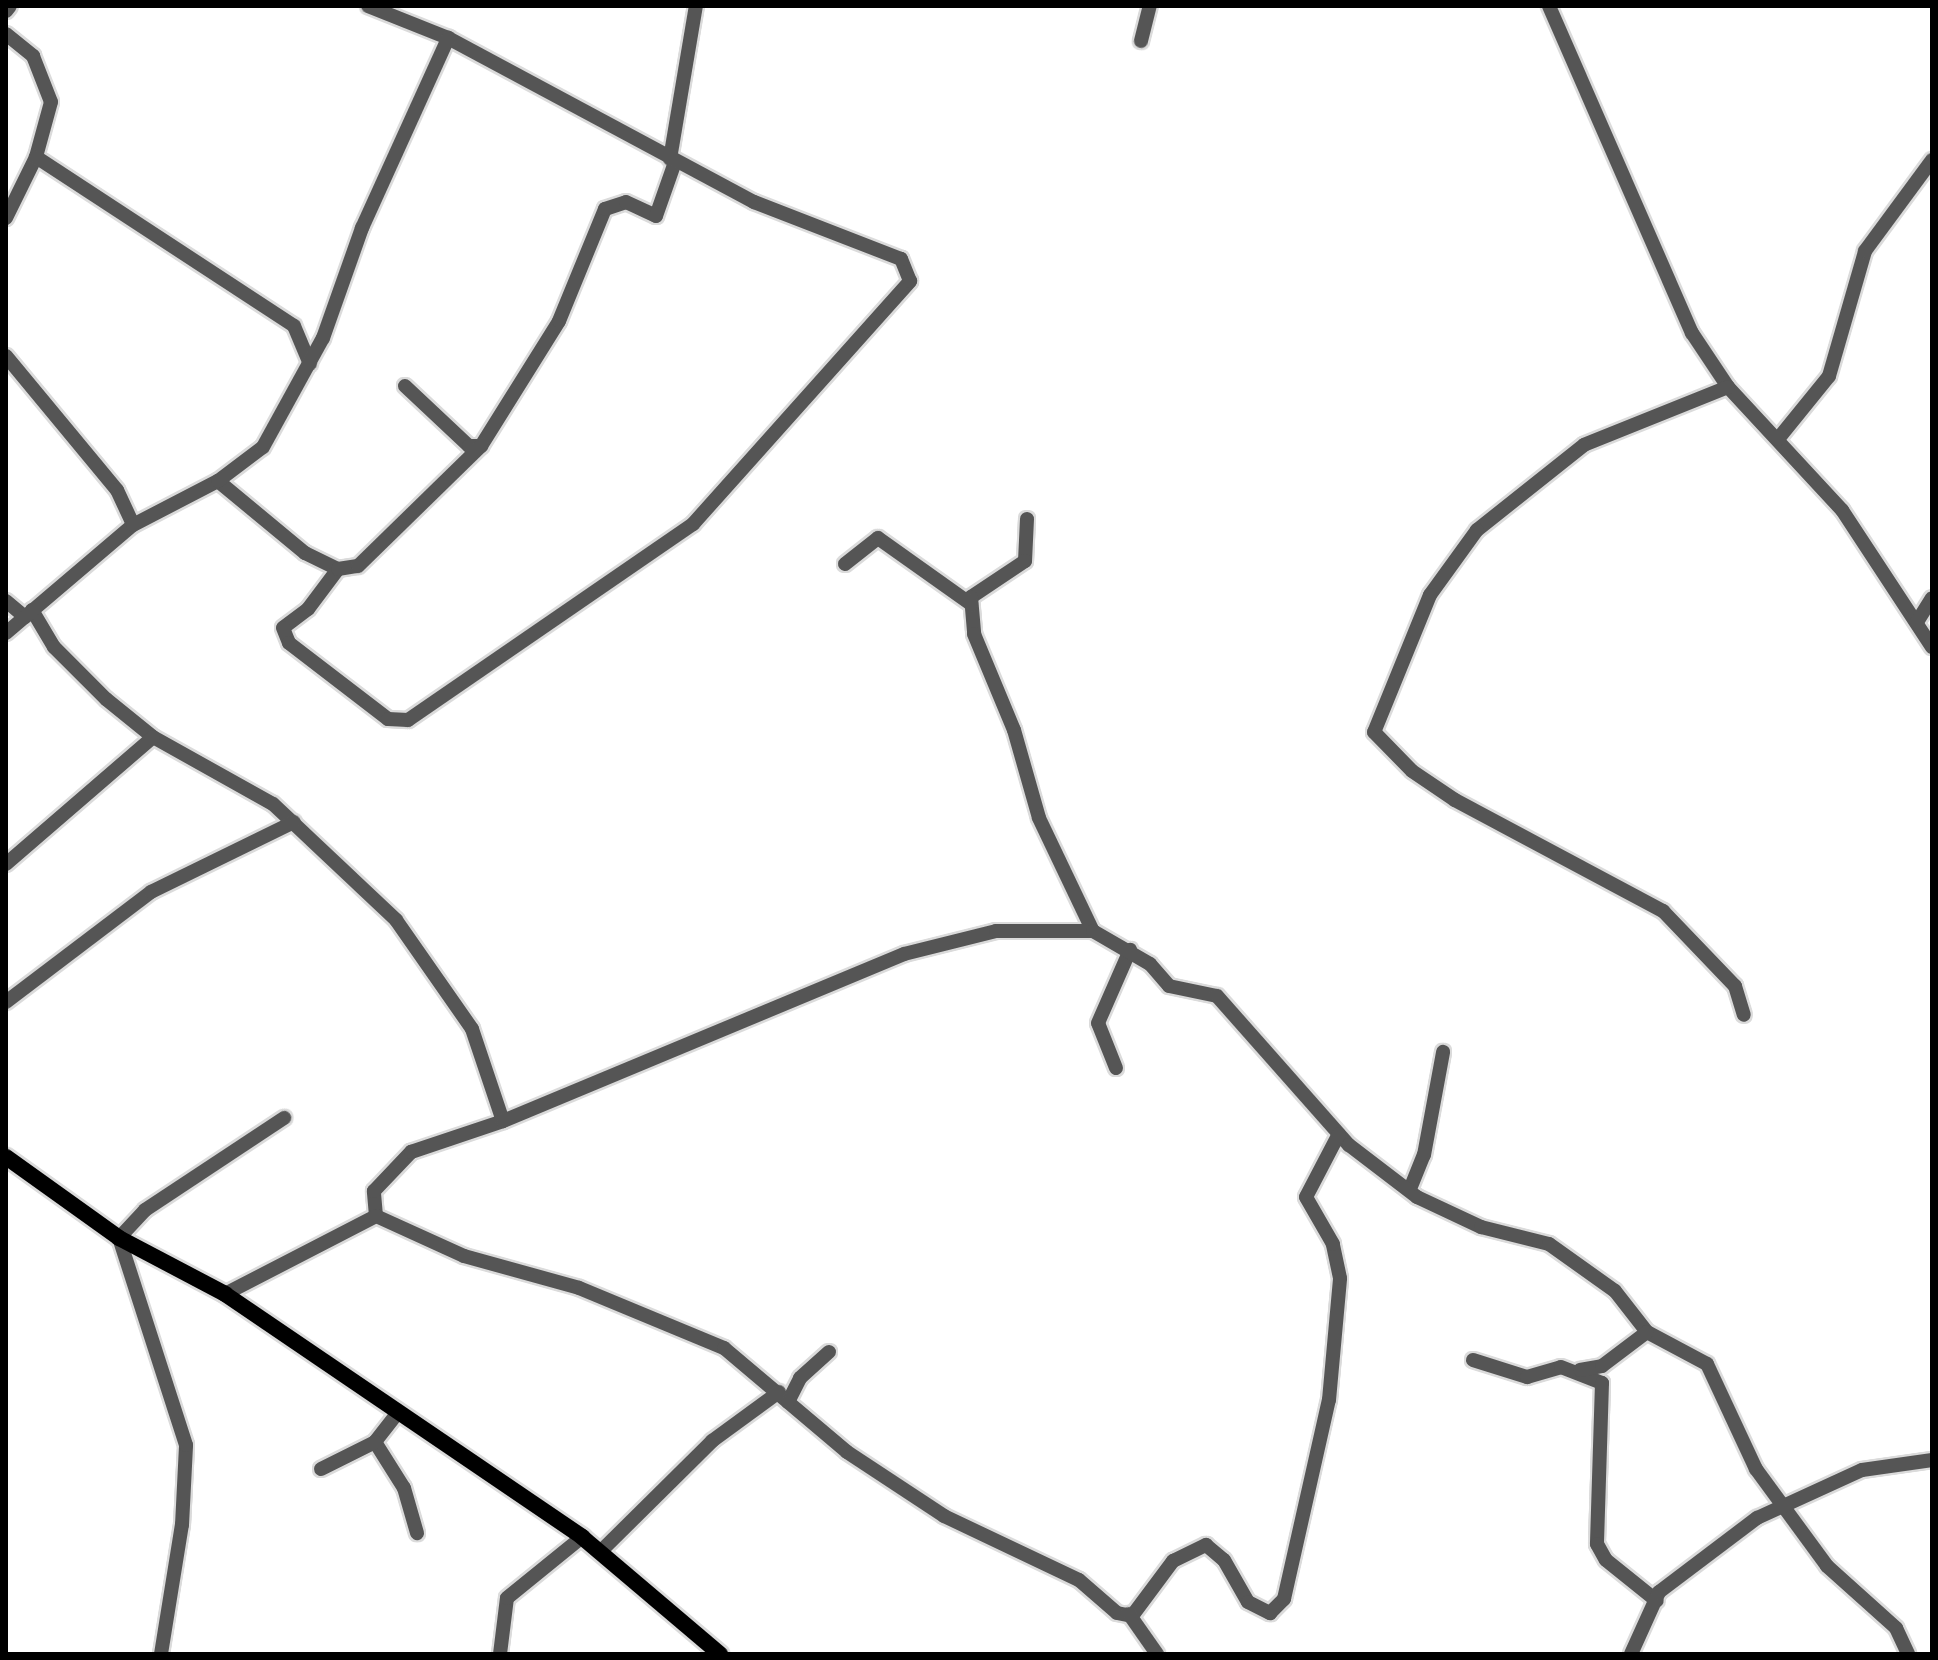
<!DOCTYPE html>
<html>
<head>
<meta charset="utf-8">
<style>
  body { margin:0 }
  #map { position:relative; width:1938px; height:1660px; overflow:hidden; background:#fff; font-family:"Space Grotesk",sans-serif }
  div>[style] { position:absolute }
  .roads { filter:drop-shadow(2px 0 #dbdbdb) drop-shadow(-2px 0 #dbdbdb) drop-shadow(0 2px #dbdbdb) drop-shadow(0 -2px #dbdbdb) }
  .minor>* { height:14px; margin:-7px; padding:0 7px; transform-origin:7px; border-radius:7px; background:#555 }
  .major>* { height:16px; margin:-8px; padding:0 8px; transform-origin:8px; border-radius:8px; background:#000 }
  span { translate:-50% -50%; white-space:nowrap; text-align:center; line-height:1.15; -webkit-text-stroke:6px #fff; paint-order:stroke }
  .frame { position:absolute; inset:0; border:8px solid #000; pointer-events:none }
</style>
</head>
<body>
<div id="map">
  <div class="roads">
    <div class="minor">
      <i style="left:1549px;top:6px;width:357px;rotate:66.4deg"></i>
      <i style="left:1692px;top:333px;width:65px;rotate:56.3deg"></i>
      <i style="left:1728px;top:387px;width:168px;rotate:47.2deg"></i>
      <i style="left:1842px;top:510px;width:164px;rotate:56.7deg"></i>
      <i style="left:6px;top:11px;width:6px;rotate:-51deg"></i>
      <i style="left:6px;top:34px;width:35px;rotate:39deg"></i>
      <i style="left:33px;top:56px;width:49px;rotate:68.6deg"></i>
      <i style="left:51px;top:102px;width:57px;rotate:105.3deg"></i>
      <i style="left:36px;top:157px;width:68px;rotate:116.2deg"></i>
      <i style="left:1141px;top:41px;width:36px;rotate:-76deg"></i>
      <i style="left:36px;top:157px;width:308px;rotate:33.2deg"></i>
      <i style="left:294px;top:326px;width:41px;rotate:67.2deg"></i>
      <i style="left:670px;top:159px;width:155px;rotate:-80.4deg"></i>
      <i style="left:6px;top:356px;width:174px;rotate:50.4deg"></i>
      <i style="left:117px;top:490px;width:38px;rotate:65deg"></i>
      <i style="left:405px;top:386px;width:88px;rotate:43.2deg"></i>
      <i style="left:469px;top:446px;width:12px"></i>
      <i style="left:481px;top:446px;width:147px;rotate:-58deg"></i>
      <i style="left:559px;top:321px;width:121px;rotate:-67.7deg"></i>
      <i style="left:605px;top:209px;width:22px;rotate:-18deg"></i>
      <i style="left:626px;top:202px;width:33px;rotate:25deg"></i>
      <i style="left:656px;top:216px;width:57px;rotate:-70.6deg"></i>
      <i style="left:1728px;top:387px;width:155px;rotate:158.1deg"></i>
      <i style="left:1584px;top:445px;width:137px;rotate:141.5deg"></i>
      <i style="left:1477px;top:530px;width:80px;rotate:125.9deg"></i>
      <i style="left:1430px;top:595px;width:148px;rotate:112.2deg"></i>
      <i style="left:1374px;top:732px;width:54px;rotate:45.7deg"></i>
      <i style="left:1412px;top:771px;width:52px;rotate:34deg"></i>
      <i style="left:1455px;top:800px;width:236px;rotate:28.1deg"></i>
      <i style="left:1663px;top:911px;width:104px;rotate:46.2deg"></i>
      <i style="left:1735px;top:986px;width:30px;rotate:73deg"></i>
      <i style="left:1778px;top:439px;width:81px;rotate:-51deg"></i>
      <i style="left:1829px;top:376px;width:130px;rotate:-73.9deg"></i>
      <i style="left:1865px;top:251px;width:113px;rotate:-53.6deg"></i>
      <i style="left:218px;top:481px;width:113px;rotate:39.6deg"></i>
      <i style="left:305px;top:553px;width:37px;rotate:26deg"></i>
      <i style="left:338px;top:569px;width:50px;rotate:126.9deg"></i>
      <i style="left:308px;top:609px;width:31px;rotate:143deg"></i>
      <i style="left:283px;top:628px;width:16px;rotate:68deg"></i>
      <i style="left:289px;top:643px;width:125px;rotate:37.5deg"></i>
      <i style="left:388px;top:719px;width:20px;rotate:3deg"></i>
      <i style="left:408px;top:720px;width:346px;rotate:-34.5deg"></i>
      <i style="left:693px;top:524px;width:326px;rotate:-48.2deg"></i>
      <i style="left:910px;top:281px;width:24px;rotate:-112deg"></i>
      <i style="left:901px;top:259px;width:158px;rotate:-158.8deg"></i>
      <i style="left:754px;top:202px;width:347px;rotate:-151.8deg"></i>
      <i style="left:448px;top:38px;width:86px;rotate:-158.2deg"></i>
      <i style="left:1027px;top:519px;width:42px;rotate:92.7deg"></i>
      <i style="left:1025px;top:561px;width:65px;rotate:146.3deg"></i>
      <i style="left:971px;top:597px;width:37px;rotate:85deg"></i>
      <i style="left:974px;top:634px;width:104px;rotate:67.4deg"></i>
      <i style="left:1014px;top:730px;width:91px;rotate:74.1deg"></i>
      <i style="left:1039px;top:818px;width:125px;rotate:64.5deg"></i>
      <i style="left:845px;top:564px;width:42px;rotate:-38.2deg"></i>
      <i style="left:878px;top:538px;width:114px;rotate:35.4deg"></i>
      <i style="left:338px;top:569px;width:20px;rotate:-9deg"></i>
      <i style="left:358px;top:566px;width:172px;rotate:-44.3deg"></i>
      <i style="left:6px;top:601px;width:25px;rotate:40deg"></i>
      <i style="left:32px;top:610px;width:43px;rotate:59.3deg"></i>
      <i style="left:54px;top:647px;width:74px;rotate:45deg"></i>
      <i style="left:106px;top:699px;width:60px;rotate:39deg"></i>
      <i style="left:153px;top:737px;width:137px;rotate:29.2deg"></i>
      <i style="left:273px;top:804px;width:169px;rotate:43.3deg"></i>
      <i style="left:396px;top:920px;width:133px;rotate:55.1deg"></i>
      <i style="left:472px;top:1029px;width:97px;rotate:71.4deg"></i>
      <i style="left:1917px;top:622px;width:28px;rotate:-58deg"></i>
      <i style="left:6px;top:633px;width:167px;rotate:-40.4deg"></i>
      <i style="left:133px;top:525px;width:96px;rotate:-27.4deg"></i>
      <i style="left:218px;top:481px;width:56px;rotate:-37.1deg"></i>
      <i style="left:263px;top:447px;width:124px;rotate:-61.2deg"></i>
      <i style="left:323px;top:338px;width:117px;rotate:-70.5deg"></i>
      <i style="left:362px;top:228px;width:209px;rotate:-65.6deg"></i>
      <i style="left:6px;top:864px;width:194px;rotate:-40.8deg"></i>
      <i style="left:6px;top:1002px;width:182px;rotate:-37.2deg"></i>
      <i style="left:151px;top:892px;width:159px;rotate:-26.1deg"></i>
      <i style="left:1116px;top:1068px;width:48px;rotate:-111.8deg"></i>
      <i style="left:1098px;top:1023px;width:80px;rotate:-66.3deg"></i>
      <i style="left:1410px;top:1189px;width:37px;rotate:-68deg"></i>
      <i style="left:1424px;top:1155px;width:105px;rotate:-79.5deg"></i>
      <i style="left:376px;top:1216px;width:25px;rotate:-95deg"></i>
      <i style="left:374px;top:1191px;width:54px;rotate:-46.5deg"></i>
      <i style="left:411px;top:1152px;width:97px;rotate:-18.6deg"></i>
      <i style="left:503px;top:1121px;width:434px;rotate:-22.6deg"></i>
      <i style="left:904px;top:954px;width:95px;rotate:-14deg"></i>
      <i style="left:996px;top:931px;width:97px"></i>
      <i style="left:1093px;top:931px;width:66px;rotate:30.1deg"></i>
      <i style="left:1150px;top:964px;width:29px;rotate:49deg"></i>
      <i style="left:1169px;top:986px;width:49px;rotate:11.8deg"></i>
      <i style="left:1217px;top:996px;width:199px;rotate:48.5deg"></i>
      <i style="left:1349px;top:1145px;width:86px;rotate:37.4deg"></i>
      <i style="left:1417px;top:1197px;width:71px;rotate:25.1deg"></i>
      <i style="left:1481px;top:1227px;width:70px;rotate:14deg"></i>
      <i style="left:1549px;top:1244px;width:81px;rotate:35.5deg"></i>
      <i style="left:1615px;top:1291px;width:52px;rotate:52deg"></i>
      <i style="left:1647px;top:1332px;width:68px;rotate:28.1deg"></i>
      <i style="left:1707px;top:1364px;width:116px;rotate:65deg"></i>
      <i style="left:1756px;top:1469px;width:120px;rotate:53.8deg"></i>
      <i style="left:1827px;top:1566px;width:93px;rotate:41.9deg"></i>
      <i style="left:1896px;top:1628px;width:29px;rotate:65deg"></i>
      <i style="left:225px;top:1294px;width:170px;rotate:-27.3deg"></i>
      <i style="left:376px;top:1216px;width:97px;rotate:24.4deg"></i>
      <i style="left:464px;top:1256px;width:119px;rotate:15.5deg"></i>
      <i style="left:579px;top:1288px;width:157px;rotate:22.5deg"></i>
      <i style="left:724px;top:1348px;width:161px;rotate:40.2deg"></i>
      <i style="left:847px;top:1452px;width:116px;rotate:33.4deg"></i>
      <i style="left:944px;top:1516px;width:149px;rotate:25.4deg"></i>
      <i style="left:1079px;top:1580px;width:50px;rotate:41deg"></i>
      <i style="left:1117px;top:1613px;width:15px;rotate:11deg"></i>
      <i style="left:1132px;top:1616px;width:69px;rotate:-53.3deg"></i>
      <i style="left:1173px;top:1561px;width:37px;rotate:-26deg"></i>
      <i style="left:1206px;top:1545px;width:23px;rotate:40deg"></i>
      <i style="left:1224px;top:1560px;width:48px;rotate:60.3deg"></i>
      <i style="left:1248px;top:1602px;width:25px;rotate:27deg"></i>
      <i style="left:1270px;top:1613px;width:20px;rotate:-45deg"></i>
      <i style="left:1284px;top:1599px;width:204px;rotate:-77.3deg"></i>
      <i style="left:1329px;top:1400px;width:122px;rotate:-84.8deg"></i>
      <i style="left:1340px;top:1278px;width:35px;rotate:-102deg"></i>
      <i style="left:1333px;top:1244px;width:54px;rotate:-119.9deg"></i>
      <i style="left:1306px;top:1197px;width:71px;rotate:-62.4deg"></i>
      <i style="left:1473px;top:1360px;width:57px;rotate:17.5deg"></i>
      <i style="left:1527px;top:1377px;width:35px;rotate:-16deg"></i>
      <i style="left:1561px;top:1367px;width:44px;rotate:21.3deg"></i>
      <i style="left:1602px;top:1383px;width:161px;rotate:91.8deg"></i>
      <i style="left:1597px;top:1544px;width:18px;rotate:61deg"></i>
      <i style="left:1606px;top:1560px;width:65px;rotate:38.8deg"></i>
      <i style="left:1580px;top:1370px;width:22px;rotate:-10deg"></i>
      <i style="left:1602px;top:1366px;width:56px;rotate:-37.1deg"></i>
      <i style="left:788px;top:1402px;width:27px;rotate:-63deg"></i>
      <i style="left:800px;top:1378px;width:39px;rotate:-42deg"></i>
      <i style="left:396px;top:1415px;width:34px;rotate:128deg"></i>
      <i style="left:375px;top:1442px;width:54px;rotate:57.8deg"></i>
      <i style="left:404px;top:1488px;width:47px;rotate:73.9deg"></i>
      <i style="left:321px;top:1469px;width:60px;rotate:-26.6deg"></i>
      <i style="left:600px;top:1552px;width:158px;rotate:-44.7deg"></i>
      <i style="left:712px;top:1441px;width:83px;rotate:-36.2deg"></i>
      <i style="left:1129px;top:1614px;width:49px;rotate:55deg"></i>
      <i style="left:161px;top:1654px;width:131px;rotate:-80.8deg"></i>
      <i style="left:182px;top:1525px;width:80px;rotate:-87.1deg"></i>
      <i style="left:186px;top:1445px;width:218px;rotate:-107.9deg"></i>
      <i style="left:119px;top:1238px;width:38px;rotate:-47deg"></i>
      <i style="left:145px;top:1210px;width:167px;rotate:-33.5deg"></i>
      <i style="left:500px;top:1654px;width:56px;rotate:-82.9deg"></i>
      <i style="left:507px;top:1598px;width:97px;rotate:-39.1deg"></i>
      <i style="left:1631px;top:1654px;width:68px;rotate:-65.7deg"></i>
      <i style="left:1659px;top:1592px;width:123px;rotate:-37.1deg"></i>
      <i style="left:1757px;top:1518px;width:115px;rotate:-24.6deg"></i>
      <i style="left:1862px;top:1470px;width:71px;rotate:-8.1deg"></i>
    </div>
    <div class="major">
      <i style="left:6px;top:1157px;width:139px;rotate:35.6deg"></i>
      <i style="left:119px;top:1238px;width:120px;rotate:27.8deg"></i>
      <i style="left:225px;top:1294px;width:432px;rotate:34.2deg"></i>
      <i style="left:582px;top:1537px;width:181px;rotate:40.3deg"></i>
    </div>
  </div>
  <div class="frame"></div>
</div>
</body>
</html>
